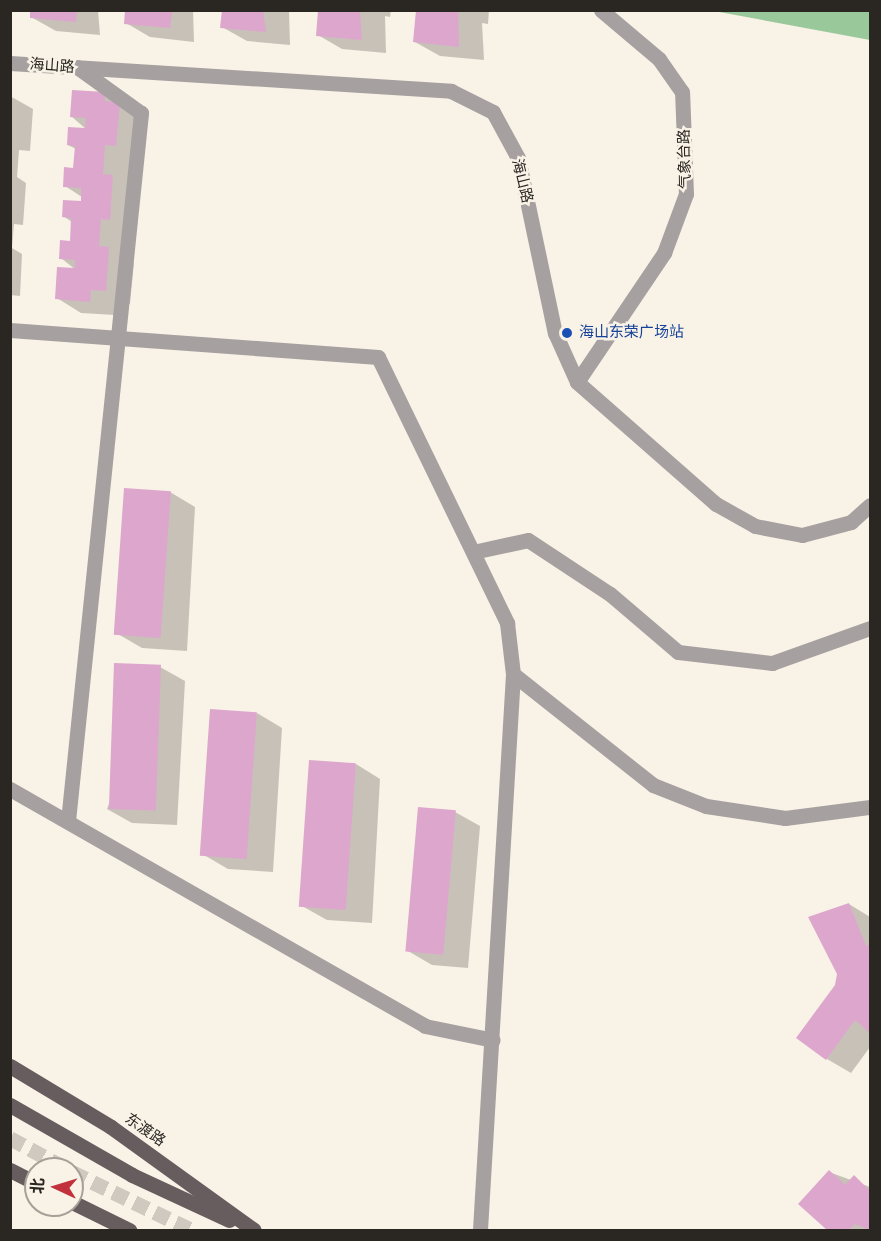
<!DOCTYPE html>
<html>
<head>
<meta charset="utf-8">
<style>
  body { margin:0 }
  #map { position:relative; width:881px; height:1241px; overflow:hidden; background:#f9f2e6; font-family:Roboto,"Noto Sans SC",sans-serif }
  div>[style] { position:absolute }
  .forest>* { inset:0; background:#99c99b }
  .shadow>* { inset:0; background:#0003 }
  .building>* { inset:0; background:#dda6cd; transform-origin:0 0 }
  .major-tunnel>* { height:15px; margin-top:-7.5px; transform-origin:0; background:repeating-linear-gradient(90deg,#d0c9bf 0 15px,transparent 0 23px) }
  .minor>* { height:15px; margin:-7.5px; padding:0 7.5px; transform-origin:7.5px; border-radius:7.5px; background:#a6a0a1 }
  .major>* { height:15px; margin:-7.5px; padding:0 7.5px; transform-origin:7.5px; border-radius:7.5px; background:#675c5e }
  .dots>* { width:16px; height:16px; translate:-50% -50%; box-sizing:border-box; border:3px solid #f9f2e6; border-radius:50% }
  span { translate:-50% -50%; white-space:nowrap; text-align:center; line-height:1.15; -webkit-text-stroke:5px #f9f2e6; paint-order:stroke }
  .street-label { font-size:15px; color:#2a2723 }
  .transit-label { font-size:15px; color:#164399 }
  .left { translate:0 -50%; text-align:left }
  .frame { position:absolute; inset:0; border:12px solid #2a2723; pointer-events:none }
  .north { position:absolute; left:24px; top:1157px; width:60px; height:60px; box-sizing:border-box; background:#f9f2e6; border:2px solid #a6a198; border-radius:50%; rotate:274deg; font-size:16px; font-weight:700; line-height:24px; text-align:center; color:#2a2723 }
  .north::after { content:''; display:block; margin:auto; width:21px; height:27px; background:#c2323d; clip-path:polygon(50% 0,100% 100%,50% 72%,0 100%) }
</style>
</head>
<body>
<div id="map">
  <div class="forest">
    <i style="clip-path:polygon(714px 11px,870px 11px,870px 40px)"></i>
  </div>
  <div class="shadow">
    <i style="clip-path:polygon(32px 10px,98px 10px,100px 35px,56px 31px,31px 17px)"></i>
    <i style="clip-path:polygon(127px 10px,193px 10px,194px 42px,150px 37px,126px 23px)"></i>
    <i style="clip-path:polygon(223px 10px,289px 10px,290px 45px,247px 41px,222px 27px)"></i>
    <i style="clip-path:polygon(320px 10px,391px 10px,390px 17px,385px 16px,386px 53px,342px 49px,318px 35px)"></i>
    <i style="clip-path:polygon(418px 10px,489px 10px,488px 24px,482px 23px,484px 60px,440px 56px,415px 42px)"></i>
    <i style="clip-path:polygon(105px 94px,144px 117px,123px 256px,134px 262px,130px 304px,115px 303px,115px 315px,81px 313px,57px 298px,76px 270px,61px 258px,71px 243px,72px 222px,63px 216px,82px 203px,82px 197px,65px 186px,75px 169px,76px 149px,68px 145px,87px 130px,71px 116px)"></i>
    <i style="clip-path:polygon(10px 96px,33px 109px,30px 151px,19px 150px,17px 177px,26px 183px,23px 225px,14px 224px,12px 248px,22px 254px,20px 296px,10px 295px)"></i>
    <i style="clip-path:polygon(170px 492px,195px 507px,187px 651px,142px 648px,118px 634px)"></i>
    <i style="clip-path:polygon(160px 667px,185px 681px,177px 825px,132px 823px,107px 809px)"></i>
    <i style="clip-path:polygon(257px 713px,282px 728px,273px 872px,228px 869px,204px 855px)"></i>
    <i style="clip-path:polygon(356px 764px,380px 779px,372px 923px,327px 920px,302px 906px)"></i>
    <i style="clip-path:polygon(455px 812px,480px 826px,468px 968px,432px 965px,408px 951px)"></i>
    <i style="clip-path:polygon(849px 904px,870px 917px,870px 1047px,851px 1073px,827px 1059px)"></i>
    <i style="clip-path:polygon(829px 1172px,870px 1187px,870px 1230px,829px 1230px,800px 1204px)"></i>
  </div>
  <div class="building">
    <i style="clip-path:polygon(30px 10px,77px 10px,76px 22px,30px 18px)"></i>
    <i style="clip-path:polygon(125px 10px,172px 12px,170px 28px,124px 24px)"></i>
    <i style="clip-path:polygon(222px 10px,263px 10px,266px 32px,220px 28px)"></i>
    <i style="clip-path:polygon(318px 10px,360px 10px,362px 40px,316px 36px)"></i>
    <i style="clip-path:polygon(416px 10px,458px 10px,459px 47px,413px 42px)"></i>
    <i style="clip-path:polygon(72px 90px,105px 92px,105px 101px,120px 102px,116px 146px,105px 145px,103px 174px,113px 175px,110px 220px,101px 219px,99px 246px,109px 247px,106px 291px,91px 290px,90px 302px,55px 299px,57px 267px,75px 268px,75px 260px,59px 259px,60px 240px,70px 241px,71px 218px,62px 217px,63px 200px,81px 201px,81px 188px,63px 187px,64px 167px,73px 168px,75px 146px,67px 145px,68px 127px,85px 128px,86px 118px,70px 117px)"></i>
    <i style="left:124px;top:488px;width:47px;height:147px;rotate:4deg"></i>
    <i style="left:114px;top:663px;width:47px;height:146px;rotate:2deg"></i>
    <i style="left:210px;top:709px;width:47px;height:147px;rotate:4deg"></i>
    <i style="left:309px;top:760px;width:47px;height:147px;rotate:4deg"></i>
    <i style="left:418px;top:807px;width:38px;height:145px;rotate:5deg"></i>
    <i style="clip-path:polygon(849px 903px,866px 946px,870px 944px,870px 1033px,855px 1020px,826px 1060px,796px 1038px,835px 985px,837px 974px,808px 917px)"></i>
    <i style="clip-path:polygon(829px 1170px,845px 1185px,854px 1175px,870px 1191px,870px 1230px,855px 1224px,849px 1230px,827px 1230px,798px 1204px)"></i>
  </div>
  <div class="major-tunnel">
    <i style="left:10px;top:1138px;width:65px;rotate:28.5deg"></i>
    <i style="left:72px;top:1172px;width:133px;rotate:25.8deg"></i>
  </div>
  <div class="minor">
    <i style="left:10px;top:63px;width:442px;rotate:3.6deg"></i>
    <i style="left:451px;top:91px;width:47px;rotate:26.6deg"></i>
    <i style="left:493px;top:112px;width:52px;rotate:61.5deg"></i>
    <i style="left:518px;top:158px;width:179px;rotate:78.1deg"></i>
    <i style="left:555px;top:333px;width:54px;rotate:65.8deg"></i>
    <i style="left:577px;top:382px;width:185px;rotate:41.3deg"></i>
    <i style="left:716px;top:504px;width:45px;rotate:29.4deg"></i>
    <i style="left:755px;top:526px;width:48px;rotate:10.8deg"></i>
    <i style="left:802px;top:535px;width:51px;rotate:-14.9deg"></i>
    <i style="left:851px;top:522px;width:25px;rotate:-42deg"></i>
    <i style="left:10px;top:330px;width:369px;rotate:4.2deg"></i>
    <i style="left:378px;top:357px;width:296px;rotate:64.1deg"></i>
    <i style="left:507px;top:623px;width:51px;rotate:83.3deg"></i>
    <i style="left:513px;top:674px;width:557px;rotate:93.4deg"></i>
    <i style="left:577px;top:382px;width:156px;rotate:-56deg"></i>
    <i style="left:664px;top:253px;width:63px;rotate:-69.6deg"></i>
    <i style="left:686px;top:194px;width:102px;rotate:-92.2deg"></i>
    <i style="left:682px;top:92px;width:40px;rotate:-124.9deg"></i>
    <i style="left:659px;top:59px;width:76px;rotate:-139.8deg"></i>
    <i style="left:473px;top:552px;width:56px;rotate:-12.3deg"></i>
    <i style="left:528px;top:540px;width:98px;rotate:33.4deg"></i>
    <i style="left:610px;top:594px;width:89px;rotate:40.5deg"></i>
    <i style="left:678px;top:652px;width:95px;rotate:6.7deg"></i>
    <i style="left:772px;top:663px;width:104px;rotate:-19.7deg"></i>
    <i style="left:513px;top:674px;width:179px;rotate:38.4deg"></i>
    <i style="left:653px;top:785px;width:57px;rotate:21.6deg"></i>
    <i style="left:706px;top:806px;width:80px;rotate:8.6deg"></i>
    <i style="left:785px;top:818px;width:86px;rotate:-7.4deg"></i>
    <i style="left:10px;top:789px;width:478px;rotate:29.7deg"></i>
    <i style="left:425px;top:1026px;width:69px;rotate:11.6deg"></i>
    <i style="left:68px;top:821px;width:712px;rotate:-84.11deg"></i>
    <i style="left:141px;top:113px;width:79px;rotate:-144.3deg"></i>
  </div>
  <div class="major">
    <i style="left:10px;top:1066px;width:118px;rotate:31.1deg"></i>
    <i style="left:111px;top:1127px;width:176px;rotate:35.8deg"></i>
    <i style="left:10px;top:1105px;width:141px;rotate:29.8deg"></i>
    <i style="left:132px;top:1175px;width:107px;rotate:24.9deg"></i>
    <i style="left:10px;top:1170px;width:29px;rotate:27deg"></i>
    <i style="left:72px;top:1202px;width:64px;rotate:26.2deg"></i>
  </div>
  <div class="dots">
    <i style="left:567px;top:333px;background:#1a4fb4"></i>
  </div>
  <div class="street-label">
    <span style="left:52px;top:66px;rotate:4deg">海山路</span>
    <span style="left:685px;top:159px;rotate:-91deg">气象台路</span>
    <span style="left:522px;top:181px;rotate:76deg">海山路</span>
    <span style="left:145px;top:1130px;rotate:35deg">东渡路</span>
  </div>
  <div class="transit-label">
    <span class="left" style="left:579px;top:333px">海山东荣广场站</span>
  </div>
  <div class="frame"></div>
  <div class="north">北</div>
</div>
</body>
</html>
